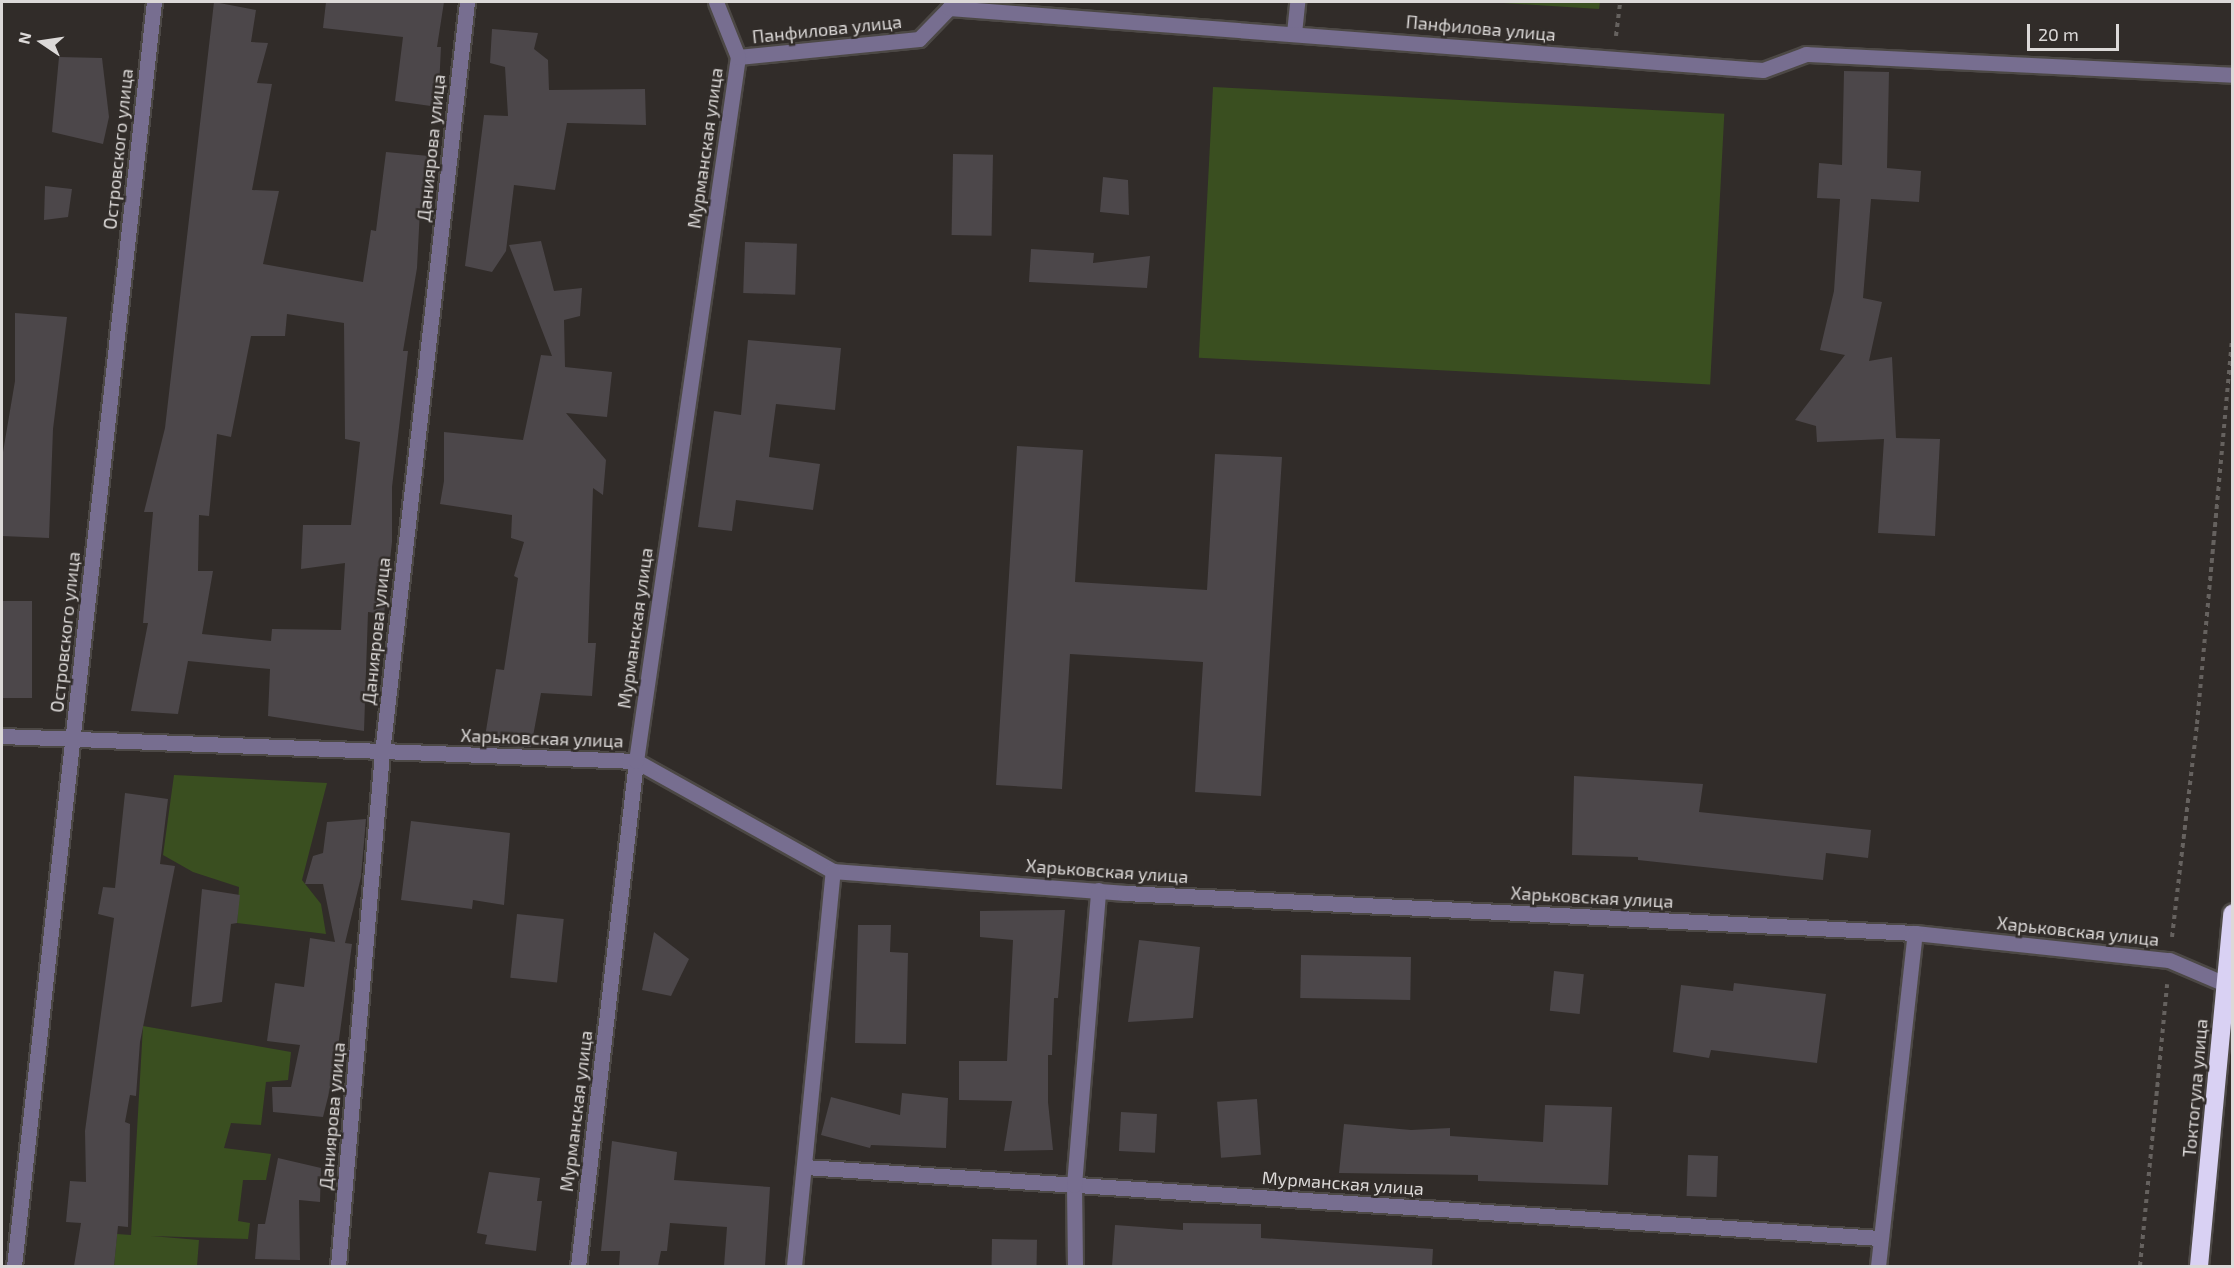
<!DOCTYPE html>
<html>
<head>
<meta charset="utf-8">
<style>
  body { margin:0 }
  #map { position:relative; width:2234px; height:1268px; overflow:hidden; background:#312c29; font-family:"Exo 2",sans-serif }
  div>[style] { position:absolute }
  .green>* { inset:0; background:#3a4f20; transform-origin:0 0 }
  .building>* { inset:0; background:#4c474a; transform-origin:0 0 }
  .path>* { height:4px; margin-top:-2px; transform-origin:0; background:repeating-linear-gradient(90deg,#66625f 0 4.5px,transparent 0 9px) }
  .roads { filter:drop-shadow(2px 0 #4c4845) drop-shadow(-2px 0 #4c4845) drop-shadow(0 2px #4c4845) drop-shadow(0 -2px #4c4845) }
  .minor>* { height:15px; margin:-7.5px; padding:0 7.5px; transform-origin:7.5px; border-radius:7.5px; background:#776e90 }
  .highway>* { height:18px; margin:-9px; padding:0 9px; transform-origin:9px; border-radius:9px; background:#d9d1f3 }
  span { translate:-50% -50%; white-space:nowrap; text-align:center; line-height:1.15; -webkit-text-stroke:5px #312c29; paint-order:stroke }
  .street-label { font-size:18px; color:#dcd9d8 }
  .frame { position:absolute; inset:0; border:3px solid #dcd9d8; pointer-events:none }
  .north { position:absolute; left:12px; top:12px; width:60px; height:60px; -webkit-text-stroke:4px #312c29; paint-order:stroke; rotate:283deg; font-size:16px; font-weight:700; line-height:24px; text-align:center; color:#dcd9d8 }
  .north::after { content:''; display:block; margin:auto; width:21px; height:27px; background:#dcd9d8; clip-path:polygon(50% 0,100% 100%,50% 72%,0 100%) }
  .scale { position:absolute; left:2027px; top:24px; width:92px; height:27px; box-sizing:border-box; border:3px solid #dcd9d8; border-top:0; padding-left:8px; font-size:18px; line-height:21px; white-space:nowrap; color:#dcd9d8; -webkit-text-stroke:4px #312c29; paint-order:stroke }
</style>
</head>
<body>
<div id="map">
  <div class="green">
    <i style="clip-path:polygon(1488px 2px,1600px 2px,1599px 9px)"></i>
    <i style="left:1213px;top:87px;width:512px;height:271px;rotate:3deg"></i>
    <i style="clip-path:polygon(174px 775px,327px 783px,302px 880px,321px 904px,326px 934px,237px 923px,239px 887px,193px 872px,163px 855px)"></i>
    <i style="clip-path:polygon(143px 1026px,291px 1052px,288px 1080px,266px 1082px,261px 1125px,231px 1123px,224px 1148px,271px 1154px,266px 1180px,243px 1180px,238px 1221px,250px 1223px,248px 1239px,151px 1236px,199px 1240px,197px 1266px,114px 1266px,117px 1234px,131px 1235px)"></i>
  </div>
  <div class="building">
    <i style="clip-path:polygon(evenodd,214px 2px,256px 10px,251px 42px,268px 43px,257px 83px,272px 84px,252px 190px,279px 191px,263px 264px,363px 282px,371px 230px,376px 231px,386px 152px,429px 156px,427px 210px,420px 209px,417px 268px,403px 351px,408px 351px,392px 487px,392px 542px,384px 614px,368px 612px,364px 731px,268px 716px,270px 669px,188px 661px,178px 714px,131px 711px,148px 623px,143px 623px,153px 512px,144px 512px,165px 428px,214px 2px,287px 314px,344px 323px,345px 439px,360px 442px,351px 525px,303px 525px,301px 569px,345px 563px,341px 630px,272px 629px,271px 641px,202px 634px,213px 571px,198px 571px,199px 515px,209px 516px,217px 434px,231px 437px,251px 336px,285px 336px,287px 314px)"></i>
    <i style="clip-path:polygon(326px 2px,444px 2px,437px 47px,441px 47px,438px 107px,395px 101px,403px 37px,323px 28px)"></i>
    <i style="clip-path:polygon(492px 29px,538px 33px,534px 49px,548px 60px,549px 90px,645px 89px,646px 125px,567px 123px,555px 190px,514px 185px,506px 251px,492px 272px,465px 266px,484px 115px,508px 116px,505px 67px,490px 63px)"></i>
    <i style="clip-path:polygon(59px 57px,102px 58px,109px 117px,103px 144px,52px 132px)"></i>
    <i style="clip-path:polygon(1844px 71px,1889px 72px,1887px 168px,1921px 171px,1919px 202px,1871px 199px,1863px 298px,1882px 302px,1869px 361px,1892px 357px,1896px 438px,1940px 439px,1935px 536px,1878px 533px,1884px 439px,1817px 442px,1816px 426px,1795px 420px,1845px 355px,1820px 350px,1834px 291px,1840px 199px,1817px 198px,1819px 163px,1842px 165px)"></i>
    <i style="left:953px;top:154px;width:40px;height:81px;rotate:1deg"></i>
    <i style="clip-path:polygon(1103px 177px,1128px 180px,1129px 215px,1100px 212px)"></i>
    <i style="clip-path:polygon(45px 186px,72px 189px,68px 217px,44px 220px)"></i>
    <i style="clip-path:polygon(541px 241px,554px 291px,582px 288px,580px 316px,564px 320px,565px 367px,612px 372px,607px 417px,566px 413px,606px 460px,603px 495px,593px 488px,588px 643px,596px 643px,592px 696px,541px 693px,531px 747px,502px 746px,484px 743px,496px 669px,504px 670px,518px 578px,514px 576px,524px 542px,511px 538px,512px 515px,440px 504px,444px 481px,444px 432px,523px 440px,541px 355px,552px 356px,509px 245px)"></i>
    <i style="left:745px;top:242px;width:52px;height:51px;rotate:2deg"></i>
    <i style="clip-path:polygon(1031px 249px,1094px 253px,1093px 263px,1150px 256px,1147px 288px,1029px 282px)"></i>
    <i style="clip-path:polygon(15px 313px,67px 317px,53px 429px,49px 538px,2px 536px,2px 458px,15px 381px)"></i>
    <i style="clip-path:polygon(748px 340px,841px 348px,835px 410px,776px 404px,769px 457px,820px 464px,813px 510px,736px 500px,732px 531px,698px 527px,714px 411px,741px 415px)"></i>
    <i style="clip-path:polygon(1017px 446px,1083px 450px,1075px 582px,1207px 590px,1215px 454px,1282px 457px,1261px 796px,1195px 792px,1203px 662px,1070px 654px,1062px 789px,996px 785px)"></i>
    <i style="left:2px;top:601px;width:30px;height:97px"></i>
    <i style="clip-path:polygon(1574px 776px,1703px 784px,1699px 812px,1871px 830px,1868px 858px,1826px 853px,1823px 880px,1638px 860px,1638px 857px,1572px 855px)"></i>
    <i style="clip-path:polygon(125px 793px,168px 799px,160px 864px,175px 866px,140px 1042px,136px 1096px,130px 1095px,125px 1122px,130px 1124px,128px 1227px,118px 1226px,114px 1266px,74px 1266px,81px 1223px,66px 1222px,70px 1181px,86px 1182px,85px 1131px,114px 918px,98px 914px,103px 887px,115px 888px)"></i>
    <i style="clip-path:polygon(366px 819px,361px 877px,345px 943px,352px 944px,335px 1069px,323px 1117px,273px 1112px,272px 1087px,291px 1087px,300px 1045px,267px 1041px,275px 983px,304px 987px,310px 938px,335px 942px,323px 884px,305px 884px,313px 856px,323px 853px,327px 822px)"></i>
    <i style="clip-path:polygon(411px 821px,510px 833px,504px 905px,473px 900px,472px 909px,401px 900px)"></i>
    <i style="clip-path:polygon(202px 889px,240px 895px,237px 923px,231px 924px,222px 1002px,191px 1007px)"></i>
    <i style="clip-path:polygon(1065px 910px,1058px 998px,1054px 998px,1052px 1055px,1048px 1055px,1048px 1102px,1053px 1150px,1004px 1151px,1012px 1101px,959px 1100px,959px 1061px,1007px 1061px,1013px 940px,980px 937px,980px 911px)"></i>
    <i style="left:517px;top:914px;width:47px;height:64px;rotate:6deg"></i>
    <i style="clip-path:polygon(858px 925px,891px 925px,890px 952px,908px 953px,906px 1044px,855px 1043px)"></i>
    <i style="clip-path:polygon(654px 932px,689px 959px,671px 996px,642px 990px)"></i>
    <i style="clip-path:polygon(1139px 940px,1200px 947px,1193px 1018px,1128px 1022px)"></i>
    <i style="left:1301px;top:955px;width:110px;height:43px;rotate:1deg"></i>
    <i style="left:1554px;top:971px;width:30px;height:40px;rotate:6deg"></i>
    <i style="clip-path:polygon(1734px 983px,1826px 994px,1817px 1063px,1711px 1050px,1709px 1058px,1673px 1052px,1681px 985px,1733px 991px)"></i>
    <i style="clip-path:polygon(902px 1093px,948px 1098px,946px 1148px,871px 1145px,870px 1148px,821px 1135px,831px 1097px,900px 1115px)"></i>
    <i style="left:1257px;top:1099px;width:56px;height:40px;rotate:86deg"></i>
    <i style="clip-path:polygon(1545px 1105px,1612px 1107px,1608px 1185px,1478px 1181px,1478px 1175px,1339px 1173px,1344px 1124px,1411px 1130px,1450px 1128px,1450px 1136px,1543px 1142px)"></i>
    <i style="left:1121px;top:1112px;width:36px;height:39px;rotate:3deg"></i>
    <i style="clip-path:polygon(612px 1141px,677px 1152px,674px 1180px,770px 1187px,765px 1266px,724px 1266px,727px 1227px,670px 1223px,667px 1251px,661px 1251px,658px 1266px,619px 1266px,620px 1251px,601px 1251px)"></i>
    <i style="left:1688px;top:1155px;width:30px;height:41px;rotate:2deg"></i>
    <i style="clip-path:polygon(278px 1158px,321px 1168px,320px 1202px,299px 1200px,300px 1260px,255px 1259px,258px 1224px,265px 1224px)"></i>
    <i style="clip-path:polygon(489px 1172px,540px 1178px,537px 1201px,542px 1201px,536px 1251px,485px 1244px,487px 1235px,477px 1233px)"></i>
    <i style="clip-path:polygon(1183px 1223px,1261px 1224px,1261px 1238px,1433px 1249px,1432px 1266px,1112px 1266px,1115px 1225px,1183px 1230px)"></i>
    <i style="left:992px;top:1239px;width:45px;height:27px;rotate:1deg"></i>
  </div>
  <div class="path">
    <i style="left:1616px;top:36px;width:34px;rotate:-83deg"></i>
    <i style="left:2172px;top:937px;width:214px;rotate:-83.3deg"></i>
    <i style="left:2197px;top:724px;width:386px;rotate:-84.8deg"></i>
    <i style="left:2140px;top:1266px;width:283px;rotate:-84.5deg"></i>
  </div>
  <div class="roads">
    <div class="minor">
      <i style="left:1294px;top:33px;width:31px;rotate:-84deg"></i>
      <i style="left:738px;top:57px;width:182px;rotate:-5.7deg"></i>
      <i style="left:919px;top:39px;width:43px;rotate:-45.9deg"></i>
      <i style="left:949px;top:8px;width:816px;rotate:4.36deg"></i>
      <i style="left:1763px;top:70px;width:46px;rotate:-20.4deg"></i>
      <i style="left:1806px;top:54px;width:427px;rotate:2.8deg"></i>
      <i style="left:2px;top:736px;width:634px;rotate:2.26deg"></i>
      <i style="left:636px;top:761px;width:226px;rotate:29.2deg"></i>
      <i style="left:833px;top:871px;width:293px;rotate:4.3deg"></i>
      <i style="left:1125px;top:893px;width:791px;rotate:2.9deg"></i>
      <i style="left:1915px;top:933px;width:255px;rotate:6.1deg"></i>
      <i style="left:2169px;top:960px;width:69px;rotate:23.2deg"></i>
      <i style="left:805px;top:1167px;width:1076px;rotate:3.78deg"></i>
      <i style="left:14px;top:1266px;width:1272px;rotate:-83.68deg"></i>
      <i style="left:338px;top:1266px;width:515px;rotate:-85.1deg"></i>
      <i style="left:382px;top:753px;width:756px;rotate:-83.54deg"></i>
      <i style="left:578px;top:1266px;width:508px;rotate:-83.45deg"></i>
      <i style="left:636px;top:761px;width:711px;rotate:-81.76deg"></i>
      <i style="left:738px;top:57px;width:59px;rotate:-111.8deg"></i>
      <i style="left:794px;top:1266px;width:397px;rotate:-84.4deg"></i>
      <i style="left:1075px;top:1266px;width:81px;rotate:-90.7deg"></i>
      <i style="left:1074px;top:1185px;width:296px;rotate:-85.3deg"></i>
      <i style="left:1878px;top:1266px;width:335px;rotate:-83.7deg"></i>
    </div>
    <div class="highway">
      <i style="left:2199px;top:1266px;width:354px;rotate:-84.6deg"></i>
    </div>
  </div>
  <div class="street-label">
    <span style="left:1481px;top:28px;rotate:5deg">Панфилова улица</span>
    <span style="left:827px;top:29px;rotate:-6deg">Панфилова улица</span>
    <span style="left:431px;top:148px;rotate:-84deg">Даниярова улица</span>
    <span style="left:705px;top:148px;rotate:-82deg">Мурманская улица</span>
    <span style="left:118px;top:149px;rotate:-84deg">Островского улица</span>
    <span style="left:635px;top:628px;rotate:-82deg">Мурманская улица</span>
    <span style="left:376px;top:631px;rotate:-84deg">Даниярова улица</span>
    <span style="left:65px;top:632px;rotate:-84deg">Островского улица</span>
    <span style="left:542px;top:738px;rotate:2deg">Харьковская улица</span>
    <span style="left:1107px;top:871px;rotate:4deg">Харьковская улица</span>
    <span style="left:1592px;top:897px;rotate:3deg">Харьковская улица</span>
    <span style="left:2078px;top:931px;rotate:6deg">Харьковская улица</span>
    <span style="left:2195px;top:1088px;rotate:-85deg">Токтогула улица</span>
    <span style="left:576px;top:1111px;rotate:-83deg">Мурманская улица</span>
    <span style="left:332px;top:1116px;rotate:-85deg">Даниярова улица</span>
    <span style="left:1343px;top:1183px;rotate:4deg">Мурманская улица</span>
  </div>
  <div class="frame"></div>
  <div class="north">N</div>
  <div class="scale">20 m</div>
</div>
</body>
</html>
